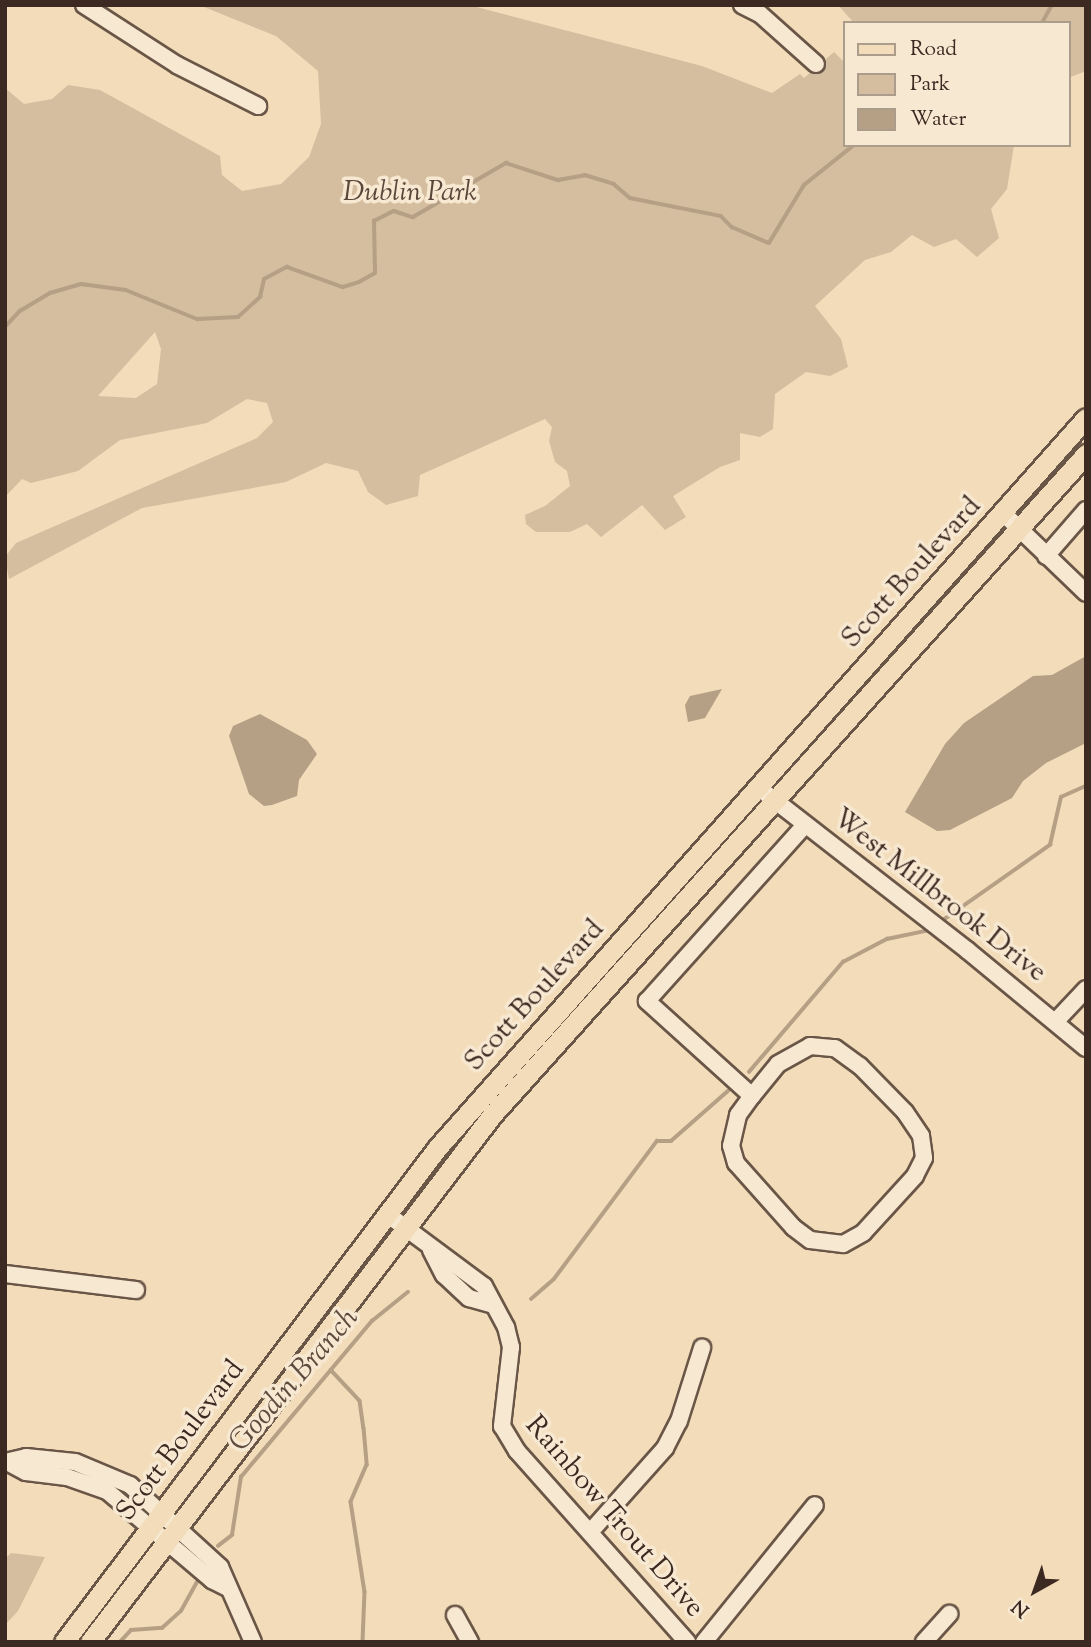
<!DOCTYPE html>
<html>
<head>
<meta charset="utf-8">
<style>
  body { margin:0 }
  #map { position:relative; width:1091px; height:1647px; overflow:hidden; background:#f3dcb9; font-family:"Sorts Mill Goudy",serif }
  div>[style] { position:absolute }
  .green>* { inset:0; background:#d4be9f }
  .water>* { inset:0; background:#b59f85 }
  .stream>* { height:3.5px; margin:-1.75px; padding:0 1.75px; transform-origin:1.75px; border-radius:1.75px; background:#b59f85 }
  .roads { filter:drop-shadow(2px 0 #6a5647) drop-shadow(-2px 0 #6a5647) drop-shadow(0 2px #6a5647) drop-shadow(0 -2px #6a5647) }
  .minor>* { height:16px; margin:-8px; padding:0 8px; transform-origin:8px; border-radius:8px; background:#f7e8d2 }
  .major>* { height:19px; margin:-9.5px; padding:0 9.5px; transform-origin:9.5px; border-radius:9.5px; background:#f3dcb9 }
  span { translate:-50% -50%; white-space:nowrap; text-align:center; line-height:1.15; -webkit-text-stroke:7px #f7e8d2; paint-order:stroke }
  .park-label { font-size:28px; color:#5a473a; font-style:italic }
  .street-label { font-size:28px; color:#3c2921 }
  .water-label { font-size:30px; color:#604c3f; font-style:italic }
  .frame { position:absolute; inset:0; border:7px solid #3c2921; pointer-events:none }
  .legend { position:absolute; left:843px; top:21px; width:228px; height:126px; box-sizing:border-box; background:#f7e8d2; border:2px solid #ac9c8b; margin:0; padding:9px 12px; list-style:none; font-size:21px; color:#3c2921 }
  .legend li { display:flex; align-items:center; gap:14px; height:35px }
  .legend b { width:35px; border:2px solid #ac9c8b }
  .north { position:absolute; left:1000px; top:1556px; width:70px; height:70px; -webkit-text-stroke:5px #f7e8d2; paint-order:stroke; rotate:220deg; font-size:19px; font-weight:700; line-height:28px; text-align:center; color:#3c2921 }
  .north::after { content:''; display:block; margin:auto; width:24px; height:32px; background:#3c2921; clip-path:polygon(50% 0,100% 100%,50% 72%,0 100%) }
</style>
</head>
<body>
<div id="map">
  <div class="green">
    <i style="clip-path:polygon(evenodd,199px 5px,469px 5px,702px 66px,772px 93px,800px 74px,804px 78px,834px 52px,844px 62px,844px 145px,1014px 145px,1007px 189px,991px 209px,999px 238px,977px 257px,956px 239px,934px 247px,912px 235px,891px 252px,865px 260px,815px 306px,841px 339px,848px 367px,830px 376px,806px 372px,775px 394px,773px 429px,760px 437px,740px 433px,740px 460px,720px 467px,673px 496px,686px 517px,665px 530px,642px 505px,601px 537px,587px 524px,570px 532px,536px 532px,526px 524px,525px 515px,545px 506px,570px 486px,567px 471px,555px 462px,549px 441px,552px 427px,545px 419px,420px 475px,418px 496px,386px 505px,368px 492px,358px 471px,326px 463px,286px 482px,142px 508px,9px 579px,5px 557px,16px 543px,257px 438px,273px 422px,267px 403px,247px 399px,207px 423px,120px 440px,78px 471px,31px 483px,22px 479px,5px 497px,5px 88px,24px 104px,52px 99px,68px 85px,100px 90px,220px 156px,222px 175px,242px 191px,281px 184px,309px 157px,321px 124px,318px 71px,276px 36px,199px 5px,155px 332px,161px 349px,157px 384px,136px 398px,98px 396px,155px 332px)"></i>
    <i style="clip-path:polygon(838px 5px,1086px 5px,1086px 71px,1068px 78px,1068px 23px,854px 23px)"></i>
    <i style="clip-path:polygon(11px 1553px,45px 1557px,18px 1611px,5px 1625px,5px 1559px)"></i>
  </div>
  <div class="water">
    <i style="clip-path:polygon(1086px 656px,1086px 743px,1046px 763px,1023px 781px,1012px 798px,950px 830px,937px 831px,905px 812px,945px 744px,964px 723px,1033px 676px,1052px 675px)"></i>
    <i style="clip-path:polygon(722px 689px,705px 718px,688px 722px,685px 705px,690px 696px)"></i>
    <i style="clip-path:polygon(260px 714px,307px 740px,317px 754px,299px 780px,297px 796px,272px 805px,264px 806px,249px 794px,229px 736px,233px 726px)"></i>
  </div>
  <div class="stream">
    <i style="left:1042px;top:23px;width:21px;rotate:-61deg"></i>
    <i style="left:5px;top:327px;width:22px;rotate:-47deg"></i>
    <i style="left:20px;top:311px;width:35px;rotate:-31deg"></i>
    <i style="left:50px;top:293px;width:32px;rotate:-16deg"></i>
    <i style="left:81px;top:284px;width:45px;rotate:7.6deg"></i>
    <i style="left:126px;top:290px;width:77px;rotate:22.2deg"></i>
    <i style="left:197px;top:319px;width:41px;rotate:-2.8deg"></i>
    <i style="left:238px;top:317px;width:30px;rotate:-42deg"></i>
    <i style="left:260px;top:297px;width:18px;rotate:-77deg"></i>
    <i style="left:264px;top:279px;width:26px;rotate:-28deg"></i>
    <i style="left:287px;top:267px;width:59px;rotate:19.7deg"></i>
    <i style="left:343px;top:287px;width:17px;rotate:-17deg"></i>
    <i style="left:359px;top:282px;width:18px;rotate:-29deg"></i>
    <i style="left:375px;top:273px;width:52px;rotate:-91.1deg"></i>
    <i style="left:374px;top:221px;width:22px;rotate:-27deg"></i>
    <i style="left:394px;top:211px;width:20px;rotate:18deg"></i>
    <i style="left:413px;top:217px;width:108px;rotate:-30.1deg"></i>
    <i style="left:506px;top:163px;width:55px;rotate:18.1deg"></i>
    <i style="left:558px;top:180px;width:27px;rotate:-10deg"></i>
    <i style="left:585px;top:175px;width:30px;rotate:17deg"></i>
    <i style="left:614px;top:184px;width:21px;rotate:41deg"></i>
    <i style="left:630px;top:198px;width:93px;rotate:11.2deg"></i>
    <i style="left:721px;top:216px;width:16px;rotate:45deg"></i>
    <i style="left:732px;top:227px;width:40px;rotate:23.4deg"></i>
    <i style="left:769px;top:243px;width:68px;rotate:-58.9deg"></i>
    <i style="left:804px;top:185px;width:64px;rotate:-38.7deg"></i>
    <i style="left:939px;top:923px;width:136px;rotate:-35.1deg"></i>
    <i style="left:1050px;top:845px;width:49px;rotate:-77.1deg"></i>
    <i style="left:1061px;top:797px;width:27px;rotate:-24deg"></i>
    <i style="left:749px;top:1072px;width:145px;rotate:-49.5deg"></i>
    <i style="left:843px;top:962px;width:50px;rotate:-27.6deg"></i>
    <i style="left:887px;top:939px;width:44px;rotate:-11.8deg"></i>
    <i style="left:531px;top:1299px;width:30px;rotate:-41deg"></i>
    <i style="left:554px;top:1279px;width:172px;rotate:-53.3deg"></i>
    <i style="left:657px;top:1141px;width:14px"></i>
    <i style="left:671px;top:1141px;width:76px;rotate:-41.3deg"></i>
    <i style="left:331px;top:1370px;width:42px;rotate:46.9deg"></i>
    <i style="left:360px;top:1401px;width:27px;rotate:82deg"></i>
    <i style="left:364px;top:1428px;width:37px;rotate:85deg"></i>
    <i style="left:367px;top:1465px;width:40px;rotate:113.4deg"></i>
    <i style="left:351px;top:1502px;width:91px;rotate:81.2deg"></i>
    <i style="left:365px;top:1592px;width:50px;rotate:92.3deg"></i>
    <i style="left:218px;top:1546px;width:18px;rotate:-38deg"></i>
    <i style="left:232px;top:1535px;width:59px;rotate:-81.2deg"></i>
    <i style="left:241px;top:1477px;width:204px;rotate:-50deg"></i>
    <i style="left:372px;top:1321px;width:46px;rotate:-38.9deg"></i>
    <i style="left:120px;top:1642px;width:16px;rotate:-47deg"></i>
    <i style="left:131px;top:1630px;width:31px;rotate:-4deg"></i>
    <i style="left:162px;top:1628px;width:25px;rotate:-42deg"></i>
    <i style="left:181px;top:1611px;width:37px;rotate:-61deg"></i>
  </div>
  <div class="roads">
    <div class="minor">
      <i style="left:84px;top:5px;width:111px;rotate:32.8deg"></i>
      <i style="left:177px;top:65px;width:91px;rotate:26.8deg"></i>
      <i style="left:742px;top:5px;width:20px;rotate:27deg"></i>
      <i style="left:760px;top:14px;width:75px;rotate:41.8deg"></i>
      <i style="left:1003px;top:513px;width:115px;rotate:43.9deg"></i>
      <i style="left:1046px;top:556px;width:61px;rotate:-49deg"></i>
      <i style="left:759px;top:788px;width:264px;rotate:37.9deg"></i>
      <i style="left:967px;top:950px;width:154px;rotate:39.5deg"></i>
      <i style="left:1056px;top:1021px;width:44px;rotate:-46.8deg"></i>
      <i style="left:810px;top:1046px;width:25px;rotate:5deg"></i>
      <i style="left:835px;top:1048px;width:31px;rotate:36deg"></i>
      <i style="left:860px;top:1066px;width:64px;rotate:45.6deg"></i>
      <i style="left:905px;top:1112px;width:29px;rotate:56deg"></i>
      <i style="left:921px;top:1136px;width:22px;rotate:82deg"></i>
      <i style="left:924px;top:1158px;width:20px;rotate:117deg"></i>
      <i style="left:915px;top:1176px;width:77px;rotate:132.4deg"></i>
      <i style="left:863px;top:1233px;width:23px;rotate:151deg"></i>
      <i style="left:843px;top:1244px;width:33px;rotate:-173deg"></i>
      <i style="left:810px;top:1240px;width:21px;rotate:-143deg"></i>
      <i style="left:793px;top:1227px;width:86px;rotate:-131.7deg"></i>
      <i style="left:736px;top:1163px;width:18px;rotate:-106deg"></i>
      <i style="left:731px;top:1146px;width:32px;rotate:-77deg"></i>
      <i style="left:738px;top:1115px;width:24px;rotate:-54deg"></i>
      <i style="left:752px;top:1096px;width:41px;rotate:-50.9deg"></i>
      <i style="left:778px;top:1064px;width:37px;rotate:-29deg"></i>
      <i style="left:752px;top:1096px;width:142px;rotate:-137.9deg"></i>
      <i style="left:647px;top:1001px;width:237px;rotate:-48.1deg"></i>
      <i style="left:387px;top:1214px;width:121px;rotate:36.6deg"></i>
      <i style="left:484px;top:1286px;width:47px;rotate:61.8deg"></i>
      <i style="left:506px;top:1327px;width:21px;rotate:76deg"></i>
      <i style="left:511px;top:1347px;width:80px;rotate:96.5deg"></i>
      <i style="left:502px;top:1426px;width:29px;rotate:59deg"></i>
      <i style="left:517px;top:1451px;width:256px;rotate:48.3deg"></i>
      <i style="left:431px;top:1250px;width:28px;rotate:63deg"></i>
      <i style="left:444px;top:1275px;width:34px;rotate:43deg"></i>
      <i style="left:469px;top:1298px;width:25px;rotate:16deg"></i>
      <i style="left:5px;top:1274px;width:132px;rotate:7deg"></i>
      <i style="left:5px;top:1462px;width:22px;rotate:-13deg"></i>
      <i style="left:26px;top:1457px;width:49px;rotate:5.8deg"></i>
      <i style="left:75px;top:1462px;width:60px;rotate:22.7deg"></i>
      <i style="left:130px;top:1485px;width:122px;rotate:42.3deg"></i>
      <i style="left:220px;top:1567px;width:82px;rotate:66.3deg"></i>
      <i style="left:7px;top:1462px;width:21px;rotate:28deg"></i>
      <i style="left:26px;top:1472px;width:41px;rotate:7deg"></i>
      <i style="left:67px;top:1477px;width:42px;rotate:19.3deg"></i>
      <i style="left:107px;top:1491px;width:138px;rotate:40.3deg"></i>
      <i style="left:212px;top:1580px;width:18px;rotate:27deg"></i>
      <i style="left:592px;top:1530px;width:110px;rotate:-48.3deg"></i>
      <i style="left:665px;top:1448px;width:30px;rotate:-63deg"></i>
      <i style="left:679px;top:1421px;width:77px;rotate:-72.5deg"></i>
      <i style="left:455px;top:1615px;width:31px;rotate:61deg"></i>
      <i style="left:704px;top:1642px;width:176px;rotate:-51deg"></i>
      <i style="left:924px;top:1642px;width:38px;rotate:-48deg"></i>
    </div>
    <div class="major">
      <i style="left:64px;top:1642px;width:620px;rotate:-52.93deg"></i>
      <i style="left:438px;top:1147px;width:975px;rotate:-48.37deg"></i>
      <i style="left:90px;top:1642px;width:663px;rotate:-52.66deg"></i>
      <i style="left:492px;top:1115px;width:889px;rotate:-48.06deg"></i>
    </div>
  </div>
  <div class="park-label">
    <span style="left:410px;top:193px">Dublin Park</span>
  </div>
  <div class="street-label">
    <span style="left:912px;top:573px;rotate:-48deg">Scott Boulevard</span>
    <span style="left:939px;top:896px;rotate:38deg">West Millbrook Drive</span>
    <span style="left:535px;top:996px;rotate:-48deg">Scott Boulevard</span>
    <span style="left:181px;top:1441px;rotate:-53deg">Scott Boulevard</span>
    <span style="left:614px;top:1517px;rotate:49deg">Rainbow Trout Drive</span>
  </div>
  <div class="water-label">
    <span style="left:295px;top:1381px;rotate:-49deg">Goodin Branch</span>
  </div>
  <div class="frame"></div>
  <ul class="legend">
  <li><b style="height:9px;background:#f3dcb9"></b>Road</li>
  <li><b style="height:19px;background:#d4be9f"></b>Park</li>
  <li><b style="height:19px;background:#b59f85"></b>Water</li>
  </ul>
  <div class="north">N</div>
</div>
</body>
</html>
